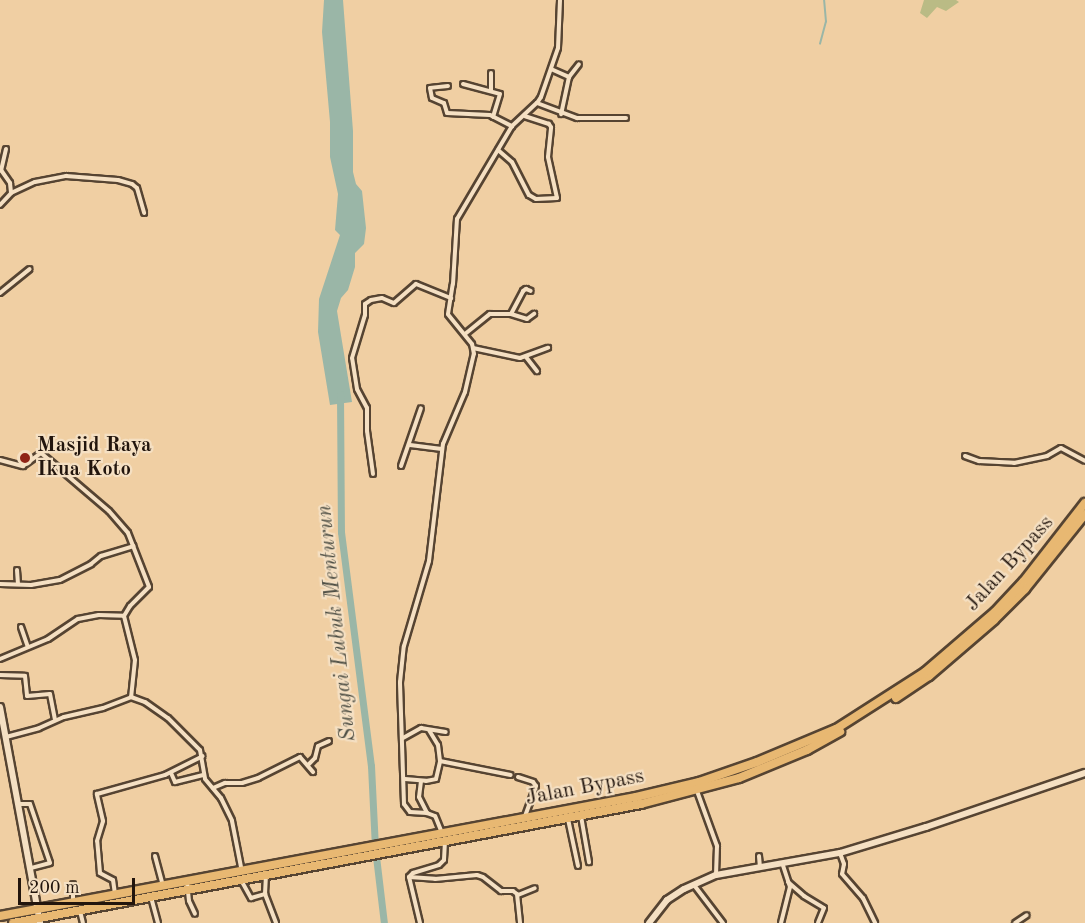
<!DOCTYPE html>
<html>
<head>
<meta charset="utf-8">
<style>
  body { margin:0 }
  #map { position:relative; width:1085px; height:923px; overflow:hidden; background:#f0cfa3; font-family:"Old Standard TT",serif }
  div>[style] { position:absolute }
  .green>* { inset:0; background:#babb85 }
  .water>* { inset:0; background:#9ab6a7 }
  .stream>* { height:1.5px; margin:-0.75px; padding:0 0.75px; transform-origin:0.75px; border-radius:0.75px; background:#9ab6a7 }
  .river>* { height:7px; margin:-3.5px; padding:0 3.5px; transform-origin:3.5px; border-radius:3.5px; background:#9ab6a7 }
  .roads { filter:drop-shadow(2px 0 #564432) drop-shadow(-2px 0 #564432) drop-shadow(0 2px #564432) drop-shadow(0 -2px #564432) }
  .street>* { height:4px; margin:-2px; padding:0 2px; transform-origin:2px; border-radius:2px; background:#f5e0c3 }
  .secondary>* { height:6px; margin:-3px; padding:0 3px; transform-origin:3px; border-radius:3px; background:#f5e0c3 }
  .highway>* { height:8px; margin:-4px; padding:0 4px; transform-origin:4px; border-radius:4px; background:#e8b872 }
  .dots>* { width:16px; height:16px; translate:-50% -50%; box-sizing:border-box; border:3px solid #f5e0c3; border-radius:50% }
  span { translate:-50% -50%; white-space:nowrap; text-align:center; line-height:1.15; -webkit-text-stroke:4.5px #f5e0c3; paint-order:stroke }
  .poi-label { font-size:21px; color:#22150d; font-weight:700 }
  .left { translate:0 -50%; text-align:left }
  .street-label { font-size:21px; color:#22150d }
  .water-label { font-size:22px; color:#4c4d43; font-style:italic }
  .scale { position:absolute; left:18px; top:878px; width:117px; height:27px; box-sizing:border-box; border:3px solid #22150d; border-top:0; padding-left:8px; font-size:18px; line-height:21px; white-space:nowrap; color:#22150d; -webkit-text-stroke:4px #f5e0c3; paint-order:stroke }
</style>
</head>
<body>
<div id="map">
  <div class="green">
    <i style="clip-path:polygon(924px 0,956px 0,959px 2px,946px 11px,937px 7px,927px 18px,920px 13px)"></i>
  </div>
  <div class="water">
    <i style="clip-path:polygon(324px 0,343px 0,353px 131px,353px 172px,356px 184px,362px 191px,366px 228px,364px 244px,355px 253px,355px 267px,348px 290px,341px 298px,337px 311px,352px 402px,330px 405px,318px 332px,319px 299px,340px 235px,335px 230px,338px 194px,330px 157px,330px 122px,322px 32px)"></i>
  </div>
  <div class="stream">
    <i style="left:820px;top:44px;width:23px;rotate:-75deg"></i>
    <i style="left:826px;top:22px;width:22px;rotate:-95deg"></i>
  </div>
  <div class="river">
    <i style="left:340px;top:394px;width:138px;rotate:89.6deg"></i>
    <i style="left:341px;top:532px;width:236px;rotate:82.7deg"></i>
    <i style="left:371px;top:766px;width:82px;rotate:87.2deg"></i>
    <i style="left:375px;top:848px;width:76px;rotate:83.2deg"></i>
  </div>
  <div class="roads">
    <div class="street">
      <i style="left:551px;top:69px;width:20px;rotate:24deg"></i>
      <i style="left:569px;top:77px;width:38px;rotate:102deg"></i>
      <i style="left:569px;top:77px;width:16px;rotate:-52deg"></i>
      <i style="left:463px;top:84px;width:38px;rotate:15deg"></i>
      <i style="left:500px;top:94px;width:24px;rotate:107deg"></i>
      <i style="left:448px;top:86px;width:18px;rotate:174deg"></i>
      <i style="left:430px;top:88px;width:10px;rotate:79deg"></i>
      <i style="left:432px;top:98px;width:13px;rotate:23deg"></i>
      <i style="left:444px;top:103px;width:10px;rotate:73deg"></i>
      <i style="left:447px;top:113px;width:43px;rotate:2.7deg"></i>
      <i style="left:490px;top:115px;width:25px;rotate:27deg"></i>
      <i style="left:491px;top:90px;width:17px;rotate:-90deg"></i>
      <i style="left:537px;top:103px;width:43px;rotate:20.6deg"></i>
      <i style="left:577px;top:118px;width:49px"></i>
      <i style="left:6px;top:149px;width:22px;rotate:103deg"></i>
      <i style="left:1px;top:170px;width:16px;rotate:55deg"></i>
      <i style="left:10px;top:183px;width:10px;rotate:84deg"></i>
      <i style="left:498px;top:150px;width:18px;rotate:41deg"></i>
      <i style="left:512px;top:162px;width:37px;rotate:63deg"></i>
      <i style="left:529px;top:195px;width:8px;rotate:30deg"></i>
      <i style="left:536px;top:199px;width:21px;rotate:-3deg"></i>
      <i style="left:557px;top:198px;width:42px;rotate:-102.4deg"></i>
      <i style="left:548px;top:157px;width:30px;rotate:-84deg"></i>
      <i style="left:551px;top:127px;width:4px;rotate:-124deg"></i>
      <i style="left:549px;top:124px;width:25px;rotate:-162deg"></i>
      <i style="left:0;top:205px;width:16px;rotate:-47deg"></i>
      <i style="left:11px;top:193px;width:26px;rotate:-25deg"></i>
      <i style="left:35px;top:182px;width:32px;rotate:-11deg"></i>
      <i style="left:66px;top:176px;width:52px;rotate:4.4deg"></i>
      <i style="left:118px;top:180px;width:15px;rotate:16deg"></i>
      <i style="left:132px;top:184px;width:6px;rotate:39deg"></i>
      <i style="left:137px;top:188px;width:26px;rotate:74deg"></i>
      <i style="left:0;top:293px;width:38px;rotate:-39deg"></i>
      <i style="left:511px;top:314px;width:17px;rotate:17deg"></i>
      <i style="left:527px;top:319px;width:9px;rotate:-36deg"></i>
      <i style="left:465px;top:334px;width:32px;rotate:-39deg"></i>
      <i style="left:490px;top:314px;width:21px"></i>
      <i style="left:511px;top:314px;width:26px;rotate:-62deg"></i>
      <i style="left:523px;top:291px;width:4px;rotate:-34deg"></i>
      <i style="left:526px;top:289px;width:5px;rotate:22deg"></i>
      <i style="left:473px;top:348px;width:48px;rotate:12deg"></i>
      <i style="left:520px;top:358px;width:30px;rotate:-20deg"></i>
      <i style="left:526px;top:357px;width:18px;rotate:52deg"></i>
      <i style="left:410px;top:445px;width:32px;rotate:7deg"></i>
      <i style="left:965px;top:456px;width:15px;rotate:20deg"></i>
      <i style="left:979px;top:461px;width:35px;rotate:3deg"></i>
      <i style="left:1014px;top:463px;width:34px;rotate:-12deg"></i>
      <i style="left:1047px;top:456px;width:16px;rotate:-30deg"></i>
      <i style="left:1061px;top:448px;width:27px;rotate:28deg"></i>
      <i style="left:0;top:460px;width:24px;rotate:15deg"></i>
      <i style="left:23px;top:466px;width:22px;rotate:-36deg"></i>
      <i style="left:41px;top:453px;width:89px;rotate:40.5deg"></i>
      <i style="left:109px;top:511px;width:29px;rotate:49deg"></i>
      <i style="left:128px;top:533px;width:58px;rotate:68.7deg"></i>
      <i style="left:149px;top:587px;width:27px;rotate:135deg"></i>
      <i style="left:130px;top:606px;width:12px;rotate:121deg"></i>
      <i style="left:124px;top:616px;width:45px;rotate:76deg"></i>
      <i style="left:135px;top:660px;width:37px;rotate:96deg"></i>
      <i style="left:131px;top:697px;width:15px;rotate:20deg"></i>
      <i style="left:145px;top:702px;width:28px;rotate:35deg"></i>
      <i style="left:168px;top:718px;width:45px;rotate:45deg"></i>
      <i style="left:200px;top:750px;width:29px;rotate:80deg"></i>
      <i style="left:205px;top:779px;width:25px;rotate:50deg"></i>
      <i style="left:221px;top:798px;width:25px;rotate:64deg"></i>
      <i style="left:232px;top:821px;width:52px;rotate:78.9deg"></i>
      <i style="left:401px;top:466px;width:61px;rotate:-71deg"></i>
      <i style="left:373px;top:474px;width:43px;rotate:-97.9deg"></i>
      <i style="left:367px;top:431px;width:23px;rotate:-90deg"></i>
      <i style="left:367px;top:408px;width:21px;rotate:-118deg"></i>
      <i style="left:357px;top:389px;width:31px;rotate:-99deg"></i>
      <i style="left:352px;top:358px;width:45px;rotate:-73.2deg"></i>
      <i style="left:365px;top:315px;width:11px;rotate:-90deg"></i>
      <i style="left:365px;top:304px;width:7px;rotate:-34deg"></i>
      <i style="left:371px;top:300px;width:11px;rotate:-10deg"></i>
      <i style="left:382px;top:298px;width:13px;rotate:23deg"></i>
      <i style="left:394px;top:303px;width:29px;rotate:-41deg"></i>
      <i style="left:416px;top:284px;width:38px;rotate:22deg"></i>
      <i style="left:17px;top:570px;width:14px;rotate:86deg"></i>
      <i style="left:0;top:584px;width:31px;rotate:2deg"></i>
      <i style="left:31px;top:585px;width:29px;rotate:-10deg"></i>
      <i style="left:60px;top:580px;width:35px;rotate:-27deg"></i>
      <i style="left:91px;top:564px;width:13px;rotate:-39deg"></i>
      <i style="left:101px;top:556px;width:34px;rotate:-17deg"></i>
      <i style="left:21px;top:627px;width:21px;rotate:71deg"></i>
      <i style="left:0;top:659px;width:52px;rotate:-22.6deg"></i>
      <i style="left:48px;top:639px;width:36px;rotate:-34deg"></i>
      <i style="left:78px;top:619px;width:21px;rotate:-11deg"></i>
      <i style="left:99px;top:615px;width:25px;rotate:2deg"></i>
      <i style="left:0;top:675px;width:25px;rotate:2deg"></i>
      <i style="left:25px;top:676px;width:20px;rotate:84deg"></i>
      <i style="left:27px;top:696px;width:23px;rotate:-5deg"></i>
      <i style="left:50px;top:694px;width:25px;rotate:79deg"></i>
      <i style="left:6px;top:737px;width:34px;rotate:-15deg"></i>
      <i style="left:39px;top:728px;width:27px;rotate:-24deg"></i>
      <i style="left:64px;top:717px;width:40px;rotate:-13deg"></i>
      <i style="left:103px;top:708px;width:30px;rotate:-21deg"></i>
      <i style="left:403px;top:738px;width:21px;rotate:-29deg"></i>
      <i style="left:421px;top:728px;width:25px;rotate:9deg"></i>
      <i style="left:440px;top:761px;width:72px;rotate:11.2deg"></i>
      <i style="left:308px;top:765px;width:10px;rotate:-45deg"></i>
      <i style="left:315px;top:758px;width:12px;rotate:-76deg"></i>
      <i style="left:318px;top:746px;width:12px;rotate:-24deg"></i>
      <i style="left:171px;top:773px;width:10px;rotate:66deg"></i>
      <i style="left:175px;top:782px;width:29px;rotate:-14deg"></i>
      <i style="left:518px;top:777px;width:16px;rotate:18deg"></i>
      <i style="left:533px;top:782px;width:5px;rotate:53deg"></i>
      <i style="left:536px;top:786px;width:33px;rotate:110deg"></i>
      <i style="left:405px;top:779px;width:21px;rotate:5deg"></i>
      <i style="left:426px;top:781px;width:10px;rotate:-11deg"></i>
      <i style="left:436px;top:779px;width:18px;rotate:-77deg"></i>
      <i style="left:440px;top:761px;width:16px;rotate:-97deg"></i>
      <i style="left:438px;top:745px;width:17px;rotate:-121deg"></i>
      <i style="left:421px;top:781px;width:16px;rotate:97deg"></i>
      <i style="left:419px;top:797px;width:18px;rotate:63deg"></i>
      <i style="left:213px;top:788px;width:13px;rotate:-23deg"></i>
      <i style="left:225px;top:783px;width:17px"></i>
      <i style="left:242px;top:783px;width:17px;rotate:-17deg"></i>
      <i style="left:258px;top:778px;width:47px;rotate:-26.6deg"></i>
      <i style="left:300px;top:757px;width:20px;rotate:49deg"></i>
      <i style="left:697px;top:791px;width:59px;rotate:70deg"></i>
      <i style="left:717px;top:846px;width:29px;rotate:92deg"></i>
      <i style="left:18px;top:804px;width:12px"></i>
      <i style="left:30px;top:804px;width:62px;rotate:71.3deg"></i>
      <i style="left:50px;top:863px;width:20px;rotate:165deg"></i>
      <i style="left:581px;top:816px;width:47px;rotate:80.1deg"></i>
      <i style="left:568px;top:819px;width:48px;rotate:78deg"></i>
      <i style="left:442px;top:833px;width:18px;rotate:-112deg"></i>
      <i style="left:435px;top:816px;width:9px;rotate:-159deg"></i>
      <i style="left:427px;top:813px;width:17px;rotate:-177deg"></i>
      <i style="left:410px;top:812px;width:10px;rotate:-127deg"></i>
      <i style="left:404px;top:804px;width:122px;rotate:-91.9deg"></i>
      <i style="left:400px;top:682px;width:36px;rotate:-84deg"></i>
      <i style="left:404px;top:646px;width:89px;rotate:-73.6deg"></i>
      <i style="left:429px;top:561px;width:118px;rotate:-83.2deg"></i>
      <i style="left:443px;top:444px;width:56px;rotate:-67.1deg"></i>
      <i style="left:465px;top:392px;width:39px;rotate:-77deg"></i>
      <i style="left:474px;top:354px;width:10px;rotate:-101deg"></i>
      <i style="left:472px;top:344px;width:38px;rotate:-129deg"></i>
      <i style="left:448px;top:314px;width:30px;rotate:-81deg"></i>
      <i style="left:453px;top:284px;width:65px;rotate:-86.5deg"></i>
      <i style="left:457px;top:219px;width:108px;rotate:-59.4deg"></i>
      <i style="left:512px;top:126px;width:34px;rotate:-43deg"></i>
      <i style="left:537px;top:103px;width:7px;rotate:-56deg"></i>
      <i style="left:541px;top:97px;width:52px;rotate:-70.9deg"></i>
      <i style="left:558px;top:48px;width:48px;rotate:-87.6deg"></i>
      <i style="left:840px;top:853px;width:12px;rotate:70deg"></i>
      <i style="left:844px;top:864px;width:10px;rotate:101deg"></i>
      <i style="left:842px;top:874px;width:32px;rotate:49deg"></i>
      <i style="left:863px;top:898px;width:28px;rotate:64deg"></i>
      <i style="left:155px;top:856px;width:31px;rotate:75deg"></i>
      <i style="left:759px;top:856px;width:11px;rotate:85deg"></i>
      <i style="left:266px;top:875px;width:19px;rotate:93deg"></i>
      <i style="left:265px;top:894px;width:31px;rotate:69deg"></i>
      <i style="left:409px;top:877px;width:26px;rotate:4deg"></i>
      <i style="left:435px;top:879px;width:42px;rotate:-5.4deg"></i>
      <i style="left:477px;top:875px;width:6px;rotate:18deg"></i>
      <i style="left:483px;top:877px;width:23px;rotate:38deg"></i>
      <i style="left:501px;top:891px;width:12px"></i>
      <i style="left:513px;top:891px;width:5px;rotate:37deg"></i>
      <i style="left:517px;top:894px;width:29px;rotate:84deg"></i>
      <i style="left:241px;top:880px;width:21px;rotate:61deg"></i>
      <i style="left:251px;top:898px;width:15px;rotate:-16deg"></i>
      <i style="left:187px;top:882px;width:19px;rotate:84deg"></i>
      <i style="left:189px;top:901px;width:14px;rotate:65deg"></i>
      <i style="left:788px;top:882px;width:21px;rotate:41deg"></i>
      <i style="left:804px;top:896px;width:23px;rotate:31deg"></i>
      <i style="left:824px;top:908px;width:16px;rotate:112deg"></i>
      <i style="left:694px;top:885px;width:48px;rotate:52.7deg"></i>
      <i style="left:115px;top:894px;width:14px;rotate:-98deg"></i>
      <i style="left:113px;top:880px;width:15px;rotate:-152deg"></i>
      <i style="left:100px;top:873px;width:32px;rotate:-95deg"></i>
      <i style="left:97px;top:841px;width:21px;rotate:-73deg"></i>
      <i style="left:103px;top:821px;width:28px;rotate:-103deg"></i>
      <i style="left:97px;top:794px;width:71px;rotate:-15.6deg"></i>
      <i style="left:165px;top:775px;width:42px;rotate:-26.6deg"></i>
      <i style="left:518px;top:895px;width:18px;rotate:-22deg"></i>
      <i style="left:151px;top:897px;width:27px;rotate:75deg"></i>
      <i style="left:73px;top:903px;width:19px;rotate:-90deg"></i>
      <i style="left:80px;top:911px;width:12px;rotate:76deg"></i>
      <i style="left:420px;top:923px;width:47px;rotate:-103.4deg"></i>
      <i style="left:409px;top:877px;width:6px;rotate:-45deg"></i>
      <i style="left:413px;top:873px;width:27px;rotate:-17deg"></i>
      <i style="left:439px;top:865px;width:7px;rotate:-45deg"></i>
      <i style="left:444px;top:860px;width:18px;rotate:-87deg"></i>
      <i style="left:781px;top:923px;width:37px;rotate:-76deg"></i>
      <i style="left:790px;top:887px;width:23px;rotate:-108deg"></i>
      <i style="left:1015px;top:923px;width:14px;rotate:-34deg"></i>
    </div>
    <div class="secondary">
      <i style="left:0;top:707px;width:220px;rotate:79.5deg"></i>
      <i style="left:649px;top:923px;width:29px;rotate:-52deg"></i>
      <i style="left:667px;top:900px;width:20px;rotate:-33deg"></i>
      <i style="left:684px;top:889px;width:35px;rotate:-24deg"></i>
      <i style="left:716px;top:875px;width:126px;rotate:-10.1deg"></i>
      <i style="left:840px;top:853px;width:90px;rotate:-16.8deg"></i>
      <i style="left:926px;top:827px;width:168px;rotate:-18.8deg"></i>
    </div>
    <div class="highway">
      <i style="left:896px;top:698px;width:40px;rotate:-34deg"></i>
      <i style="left:929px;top:676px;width:86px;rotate:-40.7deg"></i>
      <i style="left:994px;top:620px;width:44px;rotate:-45deg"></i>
      <i style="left:1025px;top:589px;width:96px;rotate:-51.3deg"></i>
      <i style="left:0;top:916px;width:647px;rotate:-10.6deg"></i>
      <i style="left:636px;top:797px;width:65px;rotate:-13.4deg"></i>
      <i style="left:699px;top:782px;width:61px;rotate:-19deg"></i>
      <i style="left:757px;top:762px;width:86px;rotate:-22.7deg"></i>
      <i style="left:836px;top:729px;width:106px;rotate:-32.6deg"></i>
      <i style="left:925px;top:672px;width:92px;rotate:-40.6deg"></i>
      <i style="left:995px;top:612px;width:42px;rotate:-46.9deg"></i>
      <i style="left:1024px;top:581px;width:99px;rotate:-52deg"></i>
      <i style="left:13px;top:923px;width:639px;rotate:-10.73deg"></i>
      <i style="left:641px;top:804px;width:101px;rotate:-14.9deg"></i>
      <i style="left:739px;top:778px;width:74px;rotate:-22.4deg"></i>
      <i style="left:807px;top:750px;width:38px;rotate:-29deg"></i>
    </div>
  </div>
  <div class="dots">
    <i style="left:25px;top:458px;background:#8f2418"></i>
  </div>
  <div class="poi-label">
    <span class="left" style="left:37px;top:458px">Masjid Raya<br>Ikua Koto</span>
  </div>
  <div class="street-label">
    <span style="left:1010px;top:564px;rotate:-48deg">Jalan Bypass</span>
    <span style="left:585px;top:788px;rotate:-11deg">Jalan Bypass</span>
  </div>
  <div class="water-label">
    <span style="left:337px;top:623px;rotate:-96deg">Sungai Lubuk Menturun</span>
  </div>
  <div class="scale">200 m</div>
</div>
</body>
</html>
